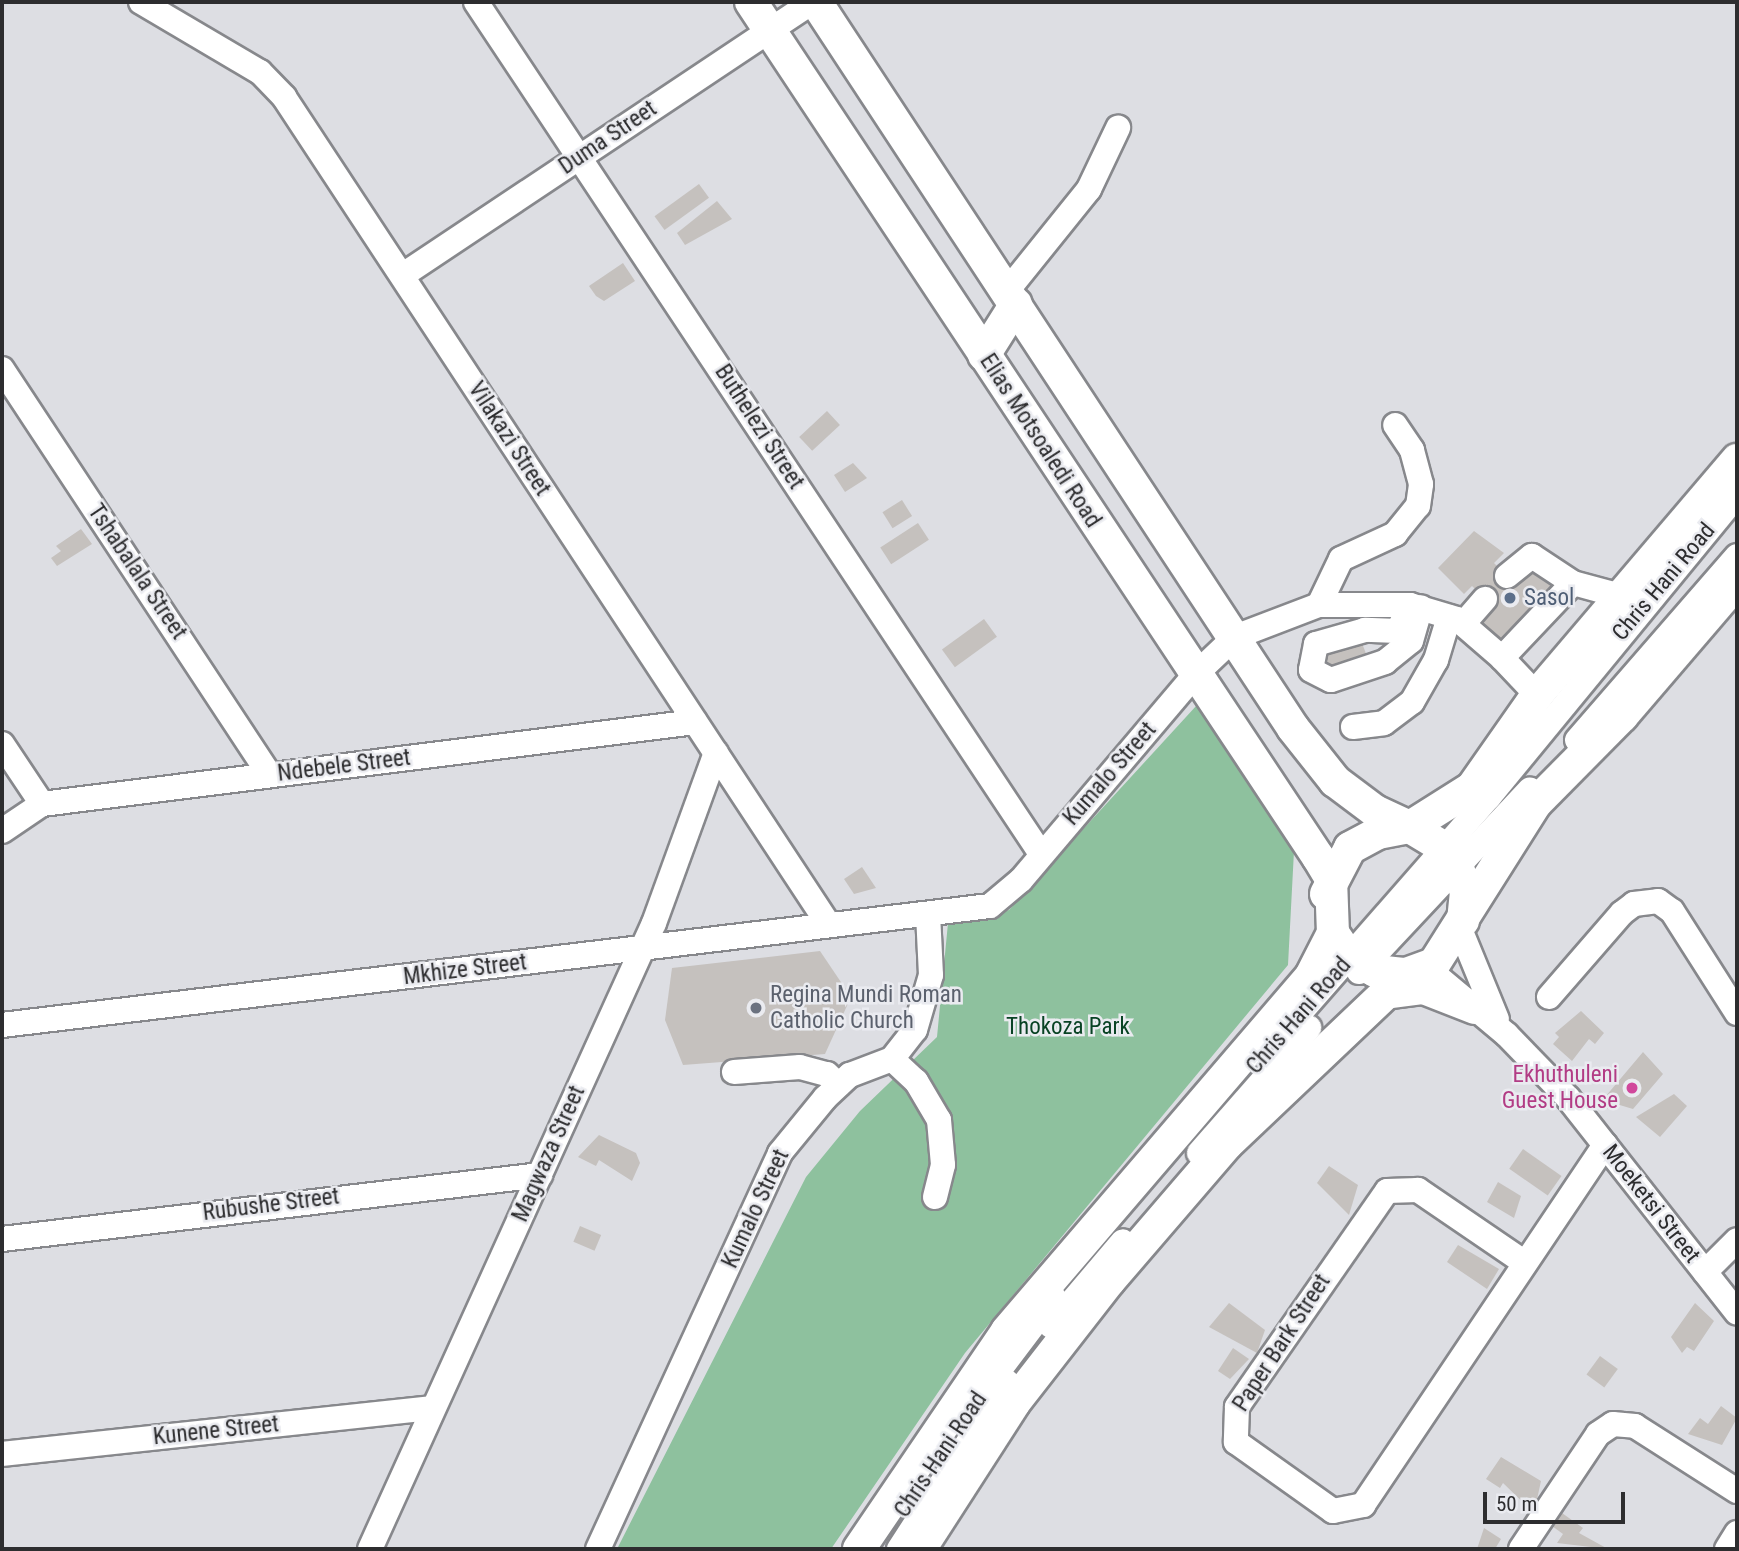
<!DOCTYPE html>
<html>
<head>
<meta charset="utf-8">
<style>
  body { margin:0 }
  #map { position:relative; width:1739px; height:1551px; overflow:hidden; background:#dddee3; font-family:"Roboto Condensed",sans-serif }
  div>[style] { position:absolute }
  .green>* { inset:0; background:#8ec19e }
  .building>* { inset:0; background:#c5c1be; transform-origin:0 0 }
  .roads { filter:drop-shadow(2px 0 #87888c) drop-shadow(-2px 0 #87888c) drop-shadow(0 2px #87888c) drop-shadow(0 -2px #87888c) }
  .minor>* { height:24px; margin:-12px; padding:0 12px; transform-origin:12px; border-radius:12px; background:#fff }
  .major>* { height:32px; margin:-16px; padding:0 16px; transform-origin:16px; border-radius:16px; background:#fff }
  .dots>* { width:19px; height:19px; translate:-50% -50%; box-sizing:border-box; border:4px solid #eaebf0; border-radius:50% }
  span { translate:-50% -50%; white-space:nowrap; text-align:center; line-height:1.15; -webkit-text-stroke:5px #eaebf0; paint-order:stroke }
  .street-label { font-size:23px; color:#2d2d2f }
  .service-label { font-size:23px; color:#4e5e75 }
  .left { translate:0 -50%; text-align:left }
  .worship-label { font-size:23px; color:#5b616d }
  .park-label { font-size:23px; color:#094324 }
  .hotel-label { font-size:23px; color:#b23c85 }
  .right { translate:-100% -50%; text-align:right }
  .frame { position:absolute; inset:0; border:4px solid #2d2d2f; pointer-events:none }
  .scale { position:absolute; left:1483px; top:1492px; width:142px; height:32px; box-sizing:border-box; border:4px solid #2d2d2f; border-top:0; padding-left:9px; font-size:21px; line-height:24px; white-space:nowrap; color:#2d2d2f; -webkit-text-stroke:5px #eaebf0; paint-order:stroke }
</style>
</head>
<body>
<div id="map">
  <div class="green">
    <i style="clip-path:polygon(1197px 705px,1294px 851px,1288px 965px,965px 1353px,831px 1549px,617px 1549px,806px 1177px,860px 1111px,937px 1037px,948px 923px,1009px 910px)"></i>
  </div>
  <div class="building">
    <i style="left:699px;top:184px;width:17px;height:55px;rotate:54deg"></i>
    <i style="clip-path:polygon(717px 201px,732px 219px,685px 245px,677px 233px)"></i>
    <i style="clip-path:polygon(623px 263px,635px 281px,604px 301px,596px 296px,589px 286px)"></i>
    <i style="left:827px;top:411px;width:19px;height:38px;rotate:47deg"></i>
    <i style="clip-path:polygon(853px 463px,867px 478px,845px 492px,834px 475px)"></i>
    <i style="left:902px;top:500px;width:19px;height:23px;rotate:58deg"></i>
    <i style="left:918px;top:523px;width:20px;height:45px;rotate:57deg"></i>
    <i style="clip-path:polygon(81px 529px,92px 544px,57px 566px,51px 558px,61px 551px,56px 546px)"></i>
    <i style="clip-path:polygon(1474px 531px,1504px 553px,1494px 563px,1513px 582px,1534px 561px,1557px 584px,1497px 645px,1475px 624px,1493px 606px,1472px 586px,1464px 594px,1438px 568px)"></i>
    <i style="left:984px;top:619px;width:22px;height:52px;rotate:54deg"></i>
    <i style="clip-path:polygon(1360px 638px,1370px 664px,1320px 672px,1316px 656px)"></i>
    <i style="clip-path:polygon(862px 867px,876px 888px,854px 894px,844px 879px)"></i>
    <i style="clip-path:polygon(820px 951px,851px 997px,825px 1054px,683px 1065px,665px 1020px,672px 968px)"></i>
    <i style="clip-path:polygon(1581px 1011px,1604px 1033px,1595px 1044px,1589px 1039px,1572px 1061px,1553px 1044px,1559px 1037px,1555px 1033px)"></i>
    <i style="clip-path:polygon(1643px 1052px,1663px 1074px,1633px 1109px,1613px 1103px,1607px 1109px,1600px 1103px)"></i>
    <i style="clip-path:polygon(1674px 1094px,1687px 1106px,1660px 1137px,1636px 1117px)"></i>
    <i style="clip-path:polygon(599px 1135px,636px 1153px,640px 1163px,632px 1181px,599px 1160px,596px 1166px,578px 1157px)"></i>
    <i style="left:1523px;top:1149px;width:47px;height:24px;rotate:35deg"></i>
    <i style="clip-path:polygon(1329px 1166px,1358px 1185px,1349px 1215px,1317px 1183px)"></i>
    <i style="clip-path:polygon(1498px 1182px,1521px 1196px,1514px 1218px,1487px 1202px)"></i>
    <i style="left:580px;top:1226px;width:23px;height:17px;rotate:23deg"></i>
    <i style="clip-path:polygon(1458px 1245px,1499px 1269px,1487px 1289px,1447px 1262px)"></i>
    <i style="clip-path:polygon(1229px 1303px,1265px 1330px,1257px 1353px,1209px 1327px)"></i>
    <i style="clip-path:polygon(1695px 1303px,1714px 1321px,1694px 1351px,1687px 1347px,1682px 1353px,1671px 1337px)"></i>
    <i style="clip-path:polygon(1233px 1348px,1249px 1359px,1230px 1379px,1218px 1371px)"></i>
    <i style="left:1600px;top:1356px;width:22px;height:23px;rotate:36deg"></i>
    <i style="clip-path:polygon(1721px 1406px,1737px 1418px,1722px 1445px,1688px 1434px,1700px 1418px,1708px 1424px)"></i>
    <i style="clip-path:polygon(1501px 1457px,1541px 1481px,1534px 1513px,1503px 1483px,1500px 1488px,1486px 1479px)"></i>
    <i style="clip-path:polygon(1562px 1513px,1583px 1528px,1579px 1533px,1608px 1549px,1557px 1543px,1563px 1534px,1552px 1526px)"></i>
    <i style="clip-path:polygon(1484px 1528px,1501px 1539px,1495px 1549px,1477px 1549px)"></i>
  </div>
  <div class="roads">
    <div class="minor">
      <i style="left:141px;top:2px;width:138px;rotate:30.5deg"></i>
      <i style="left:260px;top:72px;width:35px;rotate:46deg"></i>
      <i style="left:284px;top:97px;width:991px;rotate:56.65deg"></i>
      <i style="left:476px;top:2px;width:1022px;rotate:56.45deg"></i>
      <i style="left:403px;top:275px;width:493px;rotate:-33.7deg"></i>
      <i style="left:1007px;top:291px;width:131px;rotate:-51.2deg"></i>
      <i style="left:1089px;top:189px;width:68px;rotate:-64.6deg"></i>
      <i style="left:2px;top:369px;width:486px;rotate:56.6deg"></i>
      <i style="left:1507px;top:576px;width:32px;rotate:-39deg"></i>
      <i style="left:1532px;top:556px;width:49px;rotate:33.4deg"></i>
      <i style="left:1319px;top:605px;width:51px;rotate:-64.4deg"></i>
      <i style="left:1341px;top:559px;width:60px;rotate:-24.8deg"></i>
      <i style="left:1395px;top:534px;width:36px;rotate:-51deg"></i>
      <i style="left:1418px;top:506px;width:22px;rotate:-82deg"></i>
      <i style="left:1421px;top:484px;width:35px;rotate:-105deg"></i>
      <i style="left:1412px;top:450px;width:30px;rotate:-124deg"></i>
      <i style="left:1410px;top:605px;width:29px;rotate:115deg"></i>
      <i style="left:1398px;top:631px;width:33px;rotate:-178deg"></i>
      <i style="left:1365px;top:630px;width:51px;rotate:164.1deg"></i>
      <i style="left:1316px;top:644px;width:26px;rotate:101deg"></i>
      <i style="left:1311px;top:670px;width:22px;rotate:27deg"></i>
      <i style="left:1331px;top:680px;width:57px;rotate:-18.4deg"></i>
      <i style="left:1385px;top:662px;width:33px;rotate:-39deg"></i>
      <i style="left:1411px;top:641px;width:35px;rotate:-74deg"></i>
      <i style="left:1464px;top:623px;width:32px;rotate:-49deg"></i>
      <i style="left:1537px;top:695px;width:51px;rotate:-133.4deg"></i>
      <i style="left:1502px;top:658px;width:103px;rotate:-46.6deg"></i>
      <i style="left:1573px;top:583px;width:50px;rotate:15.2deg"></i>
      <i style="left:1353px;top:727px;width:31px;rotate:-7deg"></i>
      <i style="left:1384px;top:723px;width:35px;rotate:-37deg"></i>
      <i style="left:1412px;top:702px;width:48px;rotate:-60.3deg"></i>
      <i style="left:1436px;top:660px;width:45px;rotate:-73.2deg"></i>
      <i style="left:1577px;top:740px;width:244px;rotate:-49deg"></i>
      <i style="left:2px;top:744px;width:72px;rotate:56.3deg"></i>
      <i style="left:2px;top:831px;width:48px;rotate:-34deg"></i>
      <i style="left:42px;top:804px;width:658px;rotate:-7.16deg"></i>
      <i style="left:1460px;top:929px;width:97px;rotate:67.7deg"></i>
      <i style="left:1427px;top:968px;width:104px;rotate:39.9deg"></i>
      <i style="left:1507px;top:1035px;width:88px;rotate:45.9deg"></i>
      <i style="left:1568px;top:1098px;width:273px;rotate:51.8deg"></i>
      <i style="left:1359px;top:972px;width:250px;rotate:-46.9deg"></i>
      <i style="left:1549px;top:997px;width:111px;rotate:-49deg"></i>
      <i style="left:1622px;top:913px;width:15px;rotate:-37deg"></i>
      <i style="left:1634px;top:904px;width:24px;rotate:-7deg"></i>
      <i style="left:1658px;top:901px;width:17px;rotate:36deg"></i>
      <i style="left:1672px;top:911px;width:121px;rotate:57.5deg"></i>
      <i style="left:2px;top:1025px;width:995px;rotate:-6.87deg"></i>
      <i style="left:990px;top:906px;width:40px;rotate:-40deg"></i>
      <i style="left:1021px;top:880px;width:270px;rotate:-49.7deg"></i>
      <i style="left:1196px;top:674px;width:54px;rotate:-43.5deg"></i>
      <i style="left:1235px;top:637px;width:90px;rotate:-20.9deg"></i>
      <i style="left:1319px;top:605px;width:91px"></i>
      <i style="left:1410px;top:605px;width:49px;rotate:16.6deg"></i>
      <i style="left:1457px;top:619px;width:60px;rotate:40.9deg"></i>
      <i style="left:1279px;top:1037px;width:319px;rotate:-48.8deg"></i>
      <i style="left:1489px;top:797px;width:391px;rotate:-50.6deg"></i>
      <i style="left:892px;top:1059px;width:33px;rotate:43deg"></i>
      <i style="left:916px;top:1081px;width:45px;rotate:59.5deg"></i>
      <i style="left:939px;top:1120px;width:45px;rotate:84.9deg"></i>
      <i style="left:943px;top:1165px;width:33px;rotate:104deg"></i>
      <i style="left:734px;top:1072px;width:66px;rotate:-4.3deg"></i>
      <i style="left:800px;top:1067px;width:28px;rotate:15deg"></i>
      <i style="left:827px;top:1074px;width:16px;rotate:43deg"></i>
      <i style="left:1199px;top:1153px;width:167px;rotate:-48.7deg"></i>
      <i style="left:2px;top:1239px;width:542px;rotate:-6.78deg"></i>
      <i style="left:1525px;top:1263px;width:130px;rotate:-145.7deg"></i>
      <i style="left:1418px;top:1190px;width:31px;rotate:178deg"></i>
      <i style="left:1387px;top:1191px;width:263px;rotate:124.8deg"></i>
      <i style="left:1237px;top:1407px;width:35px;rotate:92deg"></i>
      <i style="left:1236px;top:1442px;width:119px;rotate:35.4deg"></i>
      <i style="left:1333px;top:1511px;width:31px;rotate:-11deg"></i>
      <i style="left:1363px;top:1505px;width:434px;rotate:-56.1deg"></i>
      <i style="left:1705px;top:1272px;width:45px;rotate:-45deg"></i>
      <i style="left:1051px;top:1326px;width:111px;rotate:-49.7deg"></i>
      <i style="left:983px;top:1392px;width:118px;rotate:-52.9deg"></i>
      <i style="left:2px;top:1454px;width:431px;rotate:-6.1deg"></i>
      <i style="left:370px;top:1549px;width:687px;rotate:-65.6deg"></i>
      <i style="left:654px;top:923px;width:181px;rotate:-70deg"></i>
      <i style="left:598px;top:1549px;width:436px;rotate:-65.3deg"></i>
      <i style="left:780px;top:1153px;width:71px;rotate:-50.7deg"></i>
      <i style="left:825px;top:1098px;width:34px;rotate:-43deg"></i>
      <i style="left:850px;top:1075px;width:45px;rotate:-20.9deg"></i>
      <i style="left:892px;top:1059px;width:37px;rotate:-52deg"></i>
      <i style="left:915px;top:1030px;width:57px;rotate:-73.8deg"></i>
      <i style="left:931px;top:975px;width:61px;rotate:-92.8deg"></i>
      <i style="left:899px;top:1549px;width:199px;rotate:-57.1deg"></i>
      <i style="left:1521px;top:1549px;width:138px;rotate:-56.2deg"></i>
      <i style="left:1598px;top:1434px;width:18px;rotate:-34deg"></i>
      <i style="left:1613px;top:1424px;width:22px;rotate:5deg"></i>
      <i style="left:1635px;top:1426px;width:121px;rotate:32.5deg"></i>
      <i style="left:1727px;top:1549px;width:19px;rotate:-58deg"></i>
    </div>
    <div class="major">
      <i style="left:751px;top:2px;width:1026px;rotate:56.45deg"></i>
      <i style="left:1318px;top:857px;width:26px;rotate:59deg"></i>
      <i style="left:1331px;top:879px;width:54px;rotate:87.9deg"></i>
      <i style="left:1333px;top:933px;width:30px;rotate:56deg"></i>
      <i style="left:1350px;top:958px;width:28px;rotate:27deg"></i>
      <i style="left:1375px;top:971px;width:31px;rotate:6deg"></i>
      <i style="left:1406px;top:974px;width:30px;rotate:-20deg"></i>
      <i style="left:1434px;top:964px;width:189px;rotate:-57.7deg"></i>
      <i style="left:816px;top:2px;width:869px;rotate:56.69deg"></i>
      <i style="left:1293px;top:728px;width:68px;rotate:51.6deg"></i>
      <i style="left:1335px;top:781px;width:50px;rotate:36.9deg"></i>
      <i style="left:1375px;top:811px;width:38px;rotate:25deg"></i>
      <i style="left:1410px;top:827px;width:73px;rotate:-32.2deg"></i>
      <i style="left:1472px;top:788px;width:113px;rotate:-55deg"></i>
      <i style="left:1537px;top:695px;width:309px;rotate:-49.6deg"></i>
      <i style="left:984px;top:355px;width:60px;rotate:-57.9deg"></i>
      <i style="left:1521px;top:818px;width:144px;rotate:-45.3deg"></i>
      <i style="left:1622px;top:716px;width:177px;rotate:-49.4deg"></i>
      <i style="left:1326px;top:894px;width:52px;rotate:-62.4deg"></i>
      <i style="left:1350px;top:848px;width:32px;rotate:-28deg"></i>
      <i style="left:1378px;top:833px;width:33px;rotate:-11deg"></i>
      <i style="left:1410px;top:827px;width:50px;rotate:31.2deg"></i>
      <i style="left:1453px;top:853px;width:41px;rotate:71.6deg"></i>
      <i style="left:1466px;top:892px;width:29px;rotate:96deg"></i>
      <i style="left:1391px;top:992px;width:33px;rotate:-7deg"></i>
      <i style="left:1424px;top:988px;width:55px;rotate:21.4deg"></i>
      <i style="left:859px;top:1549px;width:263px;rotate:-55.8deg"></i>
      <i style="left:1007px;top:1331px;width:467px;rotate:-49.4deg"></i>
      <i style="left:1311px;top:976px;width:48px;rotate:-62.9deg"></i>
      <i style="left:920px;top:1549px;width:174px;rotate:-57.2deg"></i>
      <i style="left:1014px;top:1403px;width:155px;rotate:-52.1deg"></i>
      <i style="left:1109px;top:1281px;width:181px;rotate:-49.3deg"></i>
      <i style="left:1227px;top:1144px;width:247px;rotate:-43.5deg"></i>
    </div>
  </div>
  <div class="dots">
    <i style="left:1510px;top:598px;background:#5c6f8a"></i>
    <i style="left:756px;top:1008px;background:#6b7280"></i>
    <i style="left:1632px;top:1088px;background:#d1479c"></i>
  </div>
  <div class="street-label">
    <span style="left:608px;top:138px;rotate:-34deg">Duma Street</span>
    <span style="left:759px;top:427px;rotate:57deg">Buthelezi Street</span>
    <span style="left:509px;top:439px;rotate:57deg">Vilakazi Street</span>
    <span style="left:1040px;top:441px;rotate:57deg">Elias Motsoaledi Road</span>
    <span style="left:137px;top:572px;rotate:56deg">Tshabalala Street</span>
    <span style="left:1664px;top:582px;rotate:-50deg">Chris Hani Road</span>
    <span style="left:344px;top:766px;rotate:-7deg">Ndebele Street</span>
    <span style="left:1110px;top:774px;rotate:-49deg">Kumalo Street</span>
    <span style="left:465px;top:970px;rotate:-7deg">Mkhize Street</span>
    <span style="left:1299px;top:1016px;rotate:-49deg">Chris Hani Road</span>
    <span style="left:549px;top:1154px;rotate:-66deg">Magwaza Street</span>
    <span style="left:1651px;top:1204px;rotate:52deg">Moeketsi Street</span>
    <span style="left:271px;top:1205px;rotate:-7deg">Rubushe Street</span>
    <span style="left:756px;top:1209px;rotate:-65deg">Kumalo Street</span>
    <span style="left:1282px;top:1343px;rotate:-57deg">Paper Bark Street</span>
    <span style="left:216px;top:1431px;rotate:-6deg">Kunene Street</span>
    <span style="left:941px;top:1455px;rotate:-56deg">Chris Hani Road</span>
  </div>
  <div class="service-label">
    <span class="left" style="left:1524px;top:598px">Sasol</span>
  </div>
  <div class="worship-label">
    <span class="left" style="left:770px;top:1008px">Regina Mundi Roman<br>Catholic Church</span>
  </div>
  <div class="park-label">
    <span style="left:1068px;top:1027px">Thokoza Park</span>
  </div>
  <div class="hotel-label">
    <span class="right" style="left:1618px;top:1088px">Ekhuthuleni<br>Guest House</span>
  </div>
  <div class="frame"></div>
  <div class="scale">50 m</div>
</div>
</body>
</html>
